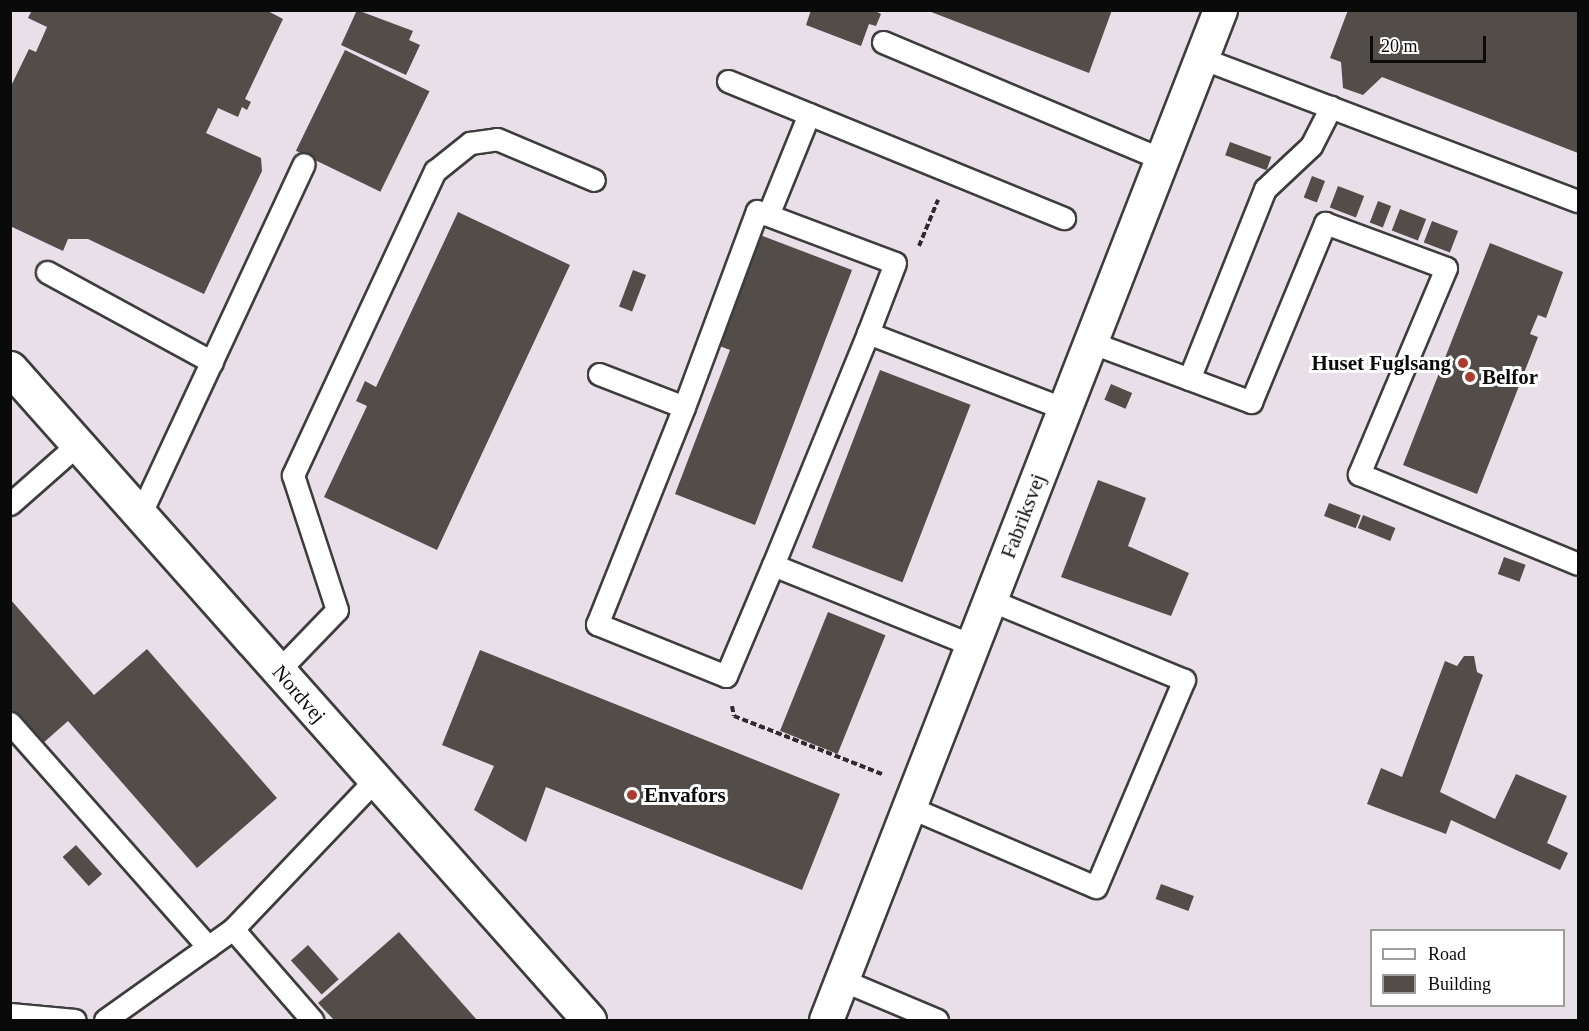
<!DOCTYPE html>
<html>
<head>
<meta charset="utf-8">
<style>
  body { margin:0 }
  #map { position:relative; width:1589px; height:1031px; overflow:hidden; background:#fdfce9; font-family:Georgia,serif }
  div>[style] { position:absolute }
  .industrial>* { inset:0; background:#e9dfe8 }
  .building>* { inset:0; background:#524d48; transform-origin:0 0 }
  .path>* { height:4px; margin-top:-2px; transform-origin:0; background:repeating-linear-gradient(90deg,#2c2c2c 0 6px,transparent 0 9px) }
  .roads { filter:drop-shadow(2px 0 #3d3d3d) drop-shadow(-2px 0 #3d3d3d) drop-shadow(0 2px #3d3d3d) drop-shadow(0 -2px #3d3d3d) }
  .lane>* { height:21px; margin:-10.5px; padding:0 10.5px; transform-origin:10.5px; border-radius:10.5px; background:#fff }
  .street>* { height:33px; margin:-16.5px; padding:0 16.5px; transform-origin:16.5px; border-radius:16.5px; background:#fff }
  .dots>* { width:16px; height:16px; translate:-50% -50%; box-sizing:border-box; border:3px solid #fff; border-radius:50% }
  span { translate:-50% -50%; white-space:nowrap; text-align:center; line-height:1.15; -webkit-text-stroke:6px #fff; paint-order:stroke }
  .poi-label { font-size:21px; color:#0a0a0a; font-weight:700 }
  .right { translate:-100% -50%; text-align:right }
  .left { translate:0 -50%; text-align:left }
  .street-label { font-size:21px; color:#0a0a0a }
  .frame { position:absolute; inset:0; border:12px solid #0a0a0a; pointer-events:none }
  .legend { position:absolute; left:1370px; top:929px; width:195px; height:78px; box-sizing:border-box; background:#fff; border:2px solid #9d9d9d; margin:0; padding:8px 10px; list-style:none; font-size:18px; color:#0a0a0a }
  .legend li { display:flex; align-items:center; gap:12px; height:30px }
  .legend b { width:30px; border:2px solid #9d9d9d }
  .scale { position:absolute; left:1370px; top:36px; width:116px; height:27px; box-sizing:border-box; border:3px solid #0a0a0a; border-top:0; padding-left:8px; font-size:18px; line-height:21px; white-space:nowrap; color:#0a0a0a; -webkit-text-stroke:4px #fff; paint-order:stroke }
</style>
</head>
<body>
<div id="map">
  <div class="industrial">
    <i style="clip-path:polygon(evenodd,10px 11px,1578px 11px,1578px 1020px,11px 1020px,10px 11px,1372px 930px,1564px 930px,1564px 1006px,1372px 1006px,1372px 930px)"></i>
  </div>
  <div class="building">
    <i style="clip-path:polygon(32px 10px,266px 10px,283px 19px,245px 99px,251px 102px,247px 110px,242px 107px,238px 117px,218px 108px,206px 133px,261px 158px,262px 171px,204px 294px,88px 239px,68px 239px,63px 251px,10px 226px,10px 88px,29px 49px,36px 52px,47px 27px,28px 18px)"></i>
    <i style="clip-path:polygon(357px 10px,413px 31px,409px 40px,420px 45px,406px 75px,341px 45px)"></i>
    <i style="clip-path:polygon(811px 10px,874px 10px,881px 14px,876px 26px,869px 24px,861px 46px,806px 25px)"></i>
    <i style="clip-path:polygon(926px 10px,1112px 10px,1089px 73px)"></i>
    <i style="clip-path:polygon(1348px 10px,1578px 10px,1578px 153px,1382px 77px,1363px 95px,1343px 88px,1341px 62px,1330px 58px)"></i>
    <i style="left:345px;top:50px;width:94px;height:112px;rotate:26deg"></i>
    <i style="left:1230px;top:142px;width:44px;height:14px;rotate:20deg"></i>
    <i style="left:1312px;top:176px;width:14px;height:23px;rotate:21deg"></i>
    <i style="left:1338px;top:186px;width:28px;height:23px;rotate:21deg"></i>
    <i style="left:1378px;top:201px;width:14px;height:23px;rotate:21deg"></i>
    <i style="left:1400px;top:209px;width:28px;height:23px;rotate:21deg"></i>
    <i style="clip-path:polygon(458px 212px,570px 265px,437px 550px,324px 497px,367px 406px,356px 401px,365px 381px,376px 387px)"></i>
    <i style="left:1432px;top:221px;width:28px;height:23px;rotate:21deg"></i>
    <i style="clip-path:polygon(760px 235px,852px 270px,755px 525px,675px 494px,730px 350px,717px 345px)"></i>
    <i style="clip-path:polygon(1490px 243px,1563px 272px,1546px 318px,1538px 315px,1530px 334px,1538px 337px,1477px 494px,1403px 465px)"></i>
    <i style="left:633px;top:270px;width:14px;height:39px;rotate:21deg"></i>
    <i style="left:880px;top:370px;width:97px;height:190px;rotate:21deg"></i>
    <i style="left:1111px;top:384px;width:23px;height:17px;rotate:23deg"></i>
    <i style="clip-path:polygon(1098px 480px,1146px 498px,1128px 546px,1189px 573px,1171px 616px,1061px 577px)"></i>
    <i style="left:1329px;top:503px;width:34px;height:14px;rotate:21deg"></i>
    <i style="left:1363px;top:515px;width:35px;height:14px;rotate:22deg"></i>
    <i style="left:1504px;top:557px;width:23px;height:18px;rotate:20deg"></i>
    <i style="clip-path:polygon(10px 599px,94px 695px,147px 649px,277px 798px,197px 868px,68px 721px,42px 744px,10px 708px)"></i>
    <i style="left:828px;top:612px;width:62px;height:128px;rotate:22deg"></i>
    <i style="clip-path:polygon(480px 650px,840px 794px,802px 890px,546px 787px,526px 842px,474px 810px,494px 766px,442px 745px)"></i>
    <i style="clip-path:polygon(1464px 656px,1474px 656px,1477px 672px,1483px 675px,1440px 792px,1495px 819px,1516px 774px,1567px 796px,1547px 843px,1568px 853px,1560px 870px,1451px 820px,1446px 834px,1367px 804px,1381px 768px,1402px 777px,1445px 661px,1457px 666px)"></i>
    <i style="left:76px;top:845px;width:39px;height:18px;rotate:48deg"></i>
    <i style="left:1161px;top:884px;width:35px;height:16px;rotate:20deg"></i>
    <i style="clip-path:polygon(399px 932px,477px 1020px,334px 1020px,318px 1003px)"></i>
    <i style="left:308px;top:945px;width:46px;height:23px;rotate:48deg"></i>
  </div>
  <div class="path">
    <i style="left:919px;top:246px;width:50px;rotate:-67.6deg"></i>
    <i style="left:732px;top:706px;width:10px;rotate:79deg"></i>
    <i style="left:734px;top:716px;width:159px;rotate:21.4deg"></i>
  </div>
  <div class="roads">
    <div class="lane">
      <i style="left:883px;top:42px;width:303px;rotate:22.8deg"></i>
      <i style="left:1201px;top:58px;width:403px;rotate:20.8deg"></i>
      <i style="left:728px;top:81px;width:363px;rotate:22.2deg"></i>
      <i style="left:768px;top:215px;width:109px;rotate:-67.9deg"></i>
      <i style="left:47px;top:272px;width:188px;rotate:28.6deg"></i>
      <i style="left:1090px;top:342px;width:172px;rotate:20.4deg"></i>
      <i style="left:1251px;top:402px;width:194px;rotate:-67.5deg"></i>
      <i style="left:1325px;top:223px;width:129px;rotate:20.4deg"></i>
      <i style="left:1446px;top:268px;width:224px;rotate:112.9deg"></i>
      <i style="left:1359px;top:474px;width:237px;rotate:22.3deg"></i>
      <i style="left:599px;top:374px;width:91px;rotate:21.2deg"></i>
      <i style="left:684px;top:407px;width:234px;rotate:111.8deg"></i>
      <i style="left:597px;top:624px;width:139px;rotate:22deg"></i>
      <i style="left:726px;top:676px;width:121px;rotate:-67.1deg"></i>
      <i style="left:1189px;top:379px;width:205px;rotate:-68.2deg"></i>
      <i style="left:1265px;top:189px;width:63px;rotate:-43.1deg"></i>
      <i style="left:1311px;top:146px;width:44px;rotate:-62.9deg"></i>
      <i style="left:684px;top:407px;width:209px;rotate:-69.6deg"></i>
      <i style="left:757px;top:211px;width:147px;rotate:20.6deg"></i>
      <i style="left:895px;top:263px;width:75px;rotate:111.1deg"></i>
      <i style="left:10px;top:504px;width:91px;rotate:-41.4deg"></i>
      <i style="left:140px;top:515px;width:387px;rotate:-65deg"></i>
      <i style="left:972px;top:645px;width:214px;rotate:-158.1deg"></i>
      <i style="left:773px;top:565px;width:251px;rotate:-67.7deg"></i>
      <i style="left:868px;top:333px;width:211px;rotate:21.1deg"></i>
      <i style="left:279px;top:670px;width:83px;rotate:-46deg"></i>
      <i style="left:337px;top:610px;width:142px;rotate:-108.1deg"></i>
      <i style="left:293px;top:475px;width:336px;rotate:-65deg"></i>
      <i style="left:435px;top:171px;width:45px;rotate:-38.7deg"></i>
      <i style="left:470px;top:143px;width:27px;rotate:-8deg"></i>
      <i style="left:497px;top:139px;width:105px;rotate:22.9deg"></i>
      <i style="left:10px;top:723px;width:299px;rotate:48.5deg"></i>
      <i style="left:909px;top:807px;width:203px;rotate:23.2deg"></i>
      <i style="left:1096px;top:887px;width:225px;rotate:-67deg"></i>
      <i style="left:1184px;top:680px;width:210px;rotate:-157.6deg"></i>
      <i style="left:233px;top:929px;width:121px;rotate:49deg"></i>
      <i style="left:842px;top:980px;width:103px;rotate:22.8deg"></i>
      <i style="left:10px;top:1014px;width:65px;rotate:5.3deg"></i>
      <i style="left:105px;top:1020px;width:157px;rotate:-35.4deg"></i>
      <i style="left:233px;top:929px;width:204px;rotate:-46.4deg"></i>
    </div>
    <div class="street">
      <i style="left:10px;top:368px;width:872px;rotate:48.39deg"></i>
      <i style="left:826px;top:1020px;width:1084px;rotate:-68.69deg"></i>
    </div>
  </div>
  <div class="dots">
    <i style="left:1463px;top:363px;background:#ac3c30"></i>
    <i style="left:1470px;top:377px;background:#ac3c30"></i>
    <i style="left:632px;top:795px;background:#ac3c30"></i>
  </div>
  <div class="poi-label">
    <span class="right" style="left:1451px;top:363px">Huset Fuglsang</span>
    <span class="left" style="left:1482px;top:377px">Belfor</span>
    <span class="left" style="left:644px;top:795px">Envafors</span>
  </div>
  <div class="street-label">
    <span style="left:1023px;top:516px;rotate:-69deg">Fabriksvej</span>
    <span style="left:299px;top:694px;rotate:49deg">Nordvej</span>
  </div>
  <div class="frame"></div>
  <ul class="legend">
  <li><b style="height:8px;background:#fff"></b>Road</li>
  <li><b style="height:16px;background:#524d48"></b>Building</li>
  </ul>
  <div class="scale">20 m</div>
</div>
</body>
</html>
